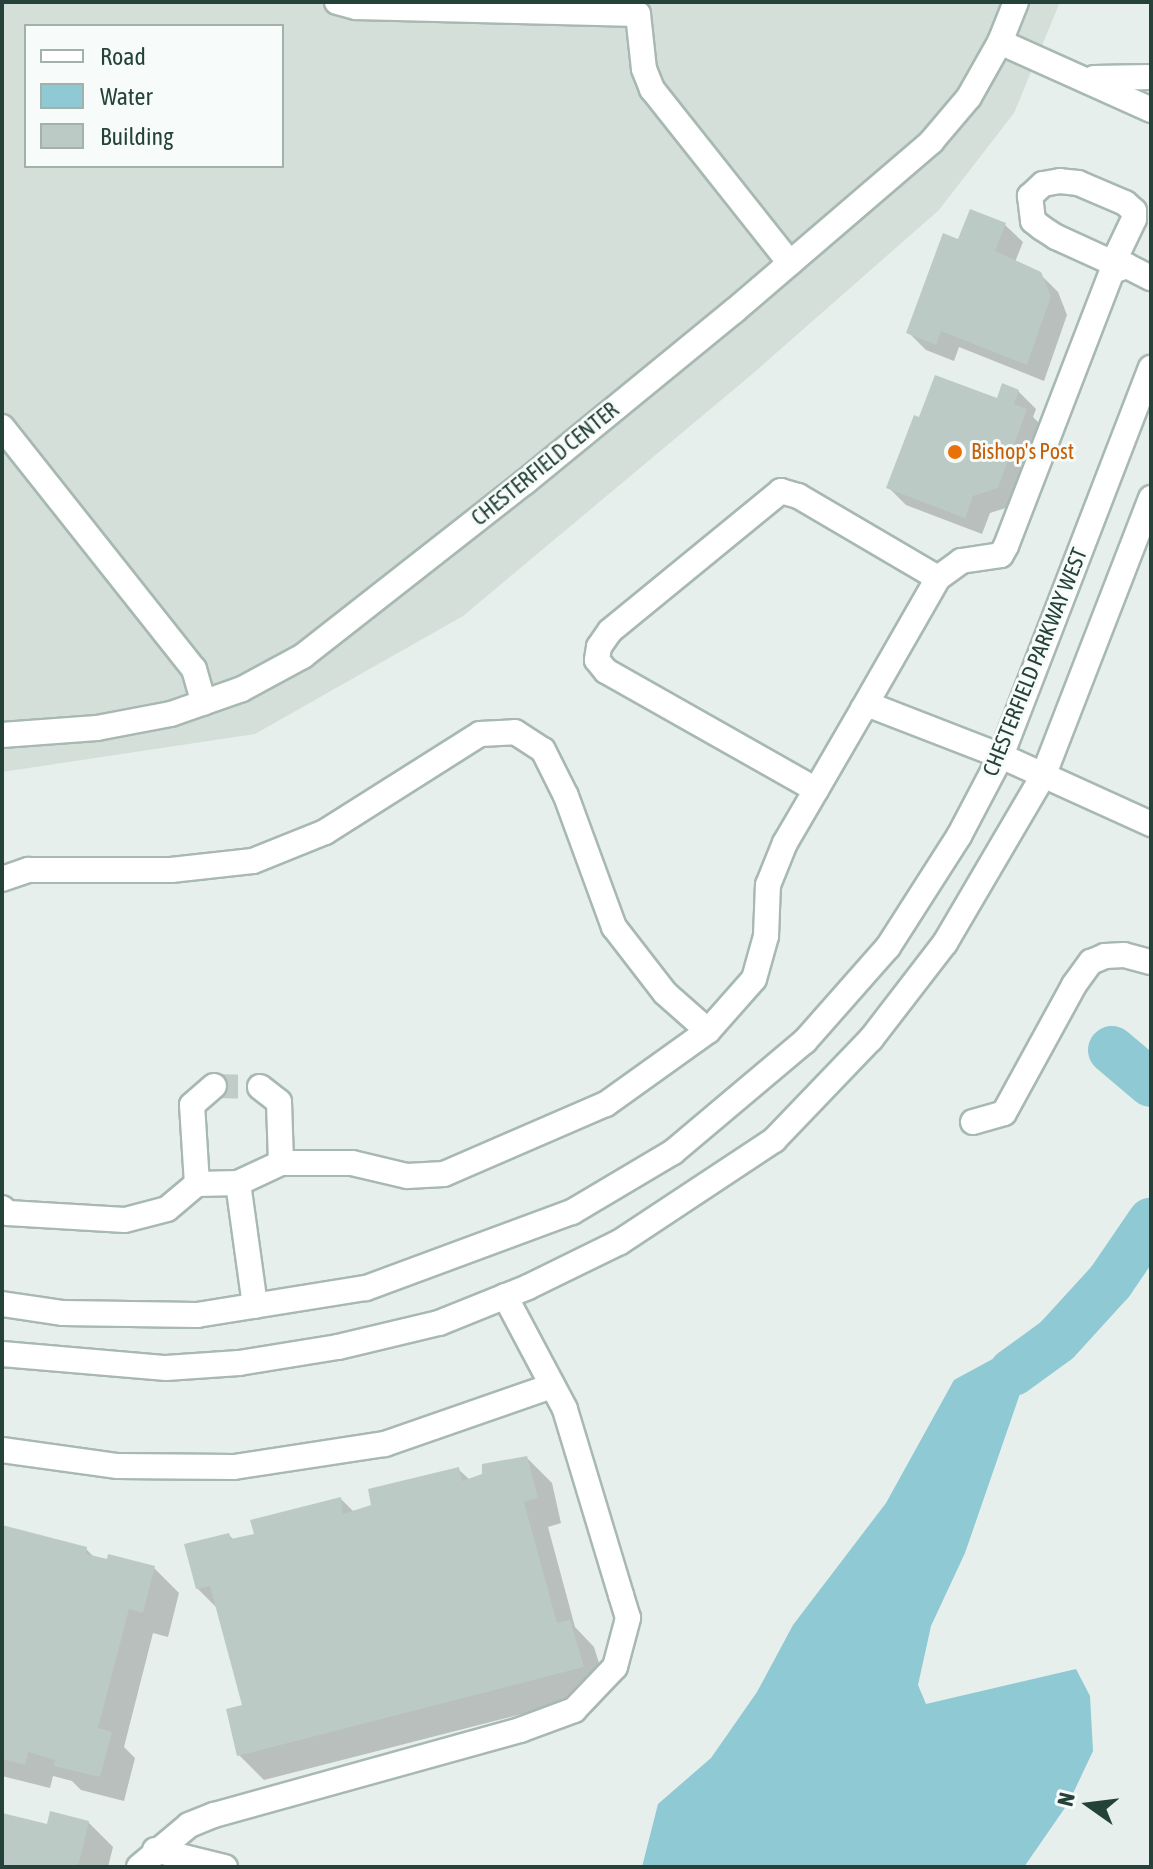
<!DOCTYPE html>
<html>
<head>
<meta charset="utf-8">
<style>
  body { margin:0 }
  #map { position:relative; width:1153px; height:1869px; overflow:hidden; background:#e6efeb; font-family:"Asap Condensed",sans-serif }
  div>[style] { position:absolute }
  .built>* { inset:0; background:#d4dfda }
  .water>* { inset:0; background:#8ec9d4 }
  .shadow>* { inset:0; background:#0003 }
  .river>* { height:48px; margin:-24px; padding:0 24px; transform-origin:24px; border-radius:24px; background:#8ec9d4 }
  .building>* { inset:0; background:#bbcac4 }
  .minor-tunnel>* { height:24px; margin-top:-12px; transform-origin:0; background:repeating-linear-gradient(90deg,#bfccc8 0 24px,transparent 0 36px) }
  .roads { filter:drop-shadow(2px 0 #a8b8b2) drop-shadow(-2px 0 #a8b8b2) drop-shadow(0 2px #a8b8b2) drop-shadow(0 -2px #a8b8b2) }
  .minor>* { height:24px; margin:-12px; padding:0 12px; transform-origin:12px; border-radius:12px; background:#fff }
  .dots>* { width:22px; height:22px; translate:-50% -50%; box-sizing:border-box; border:4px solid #f7fbf9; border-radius:50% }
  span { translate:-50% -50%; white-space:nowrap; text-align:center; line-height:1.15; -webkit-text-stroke:6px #f7fbf9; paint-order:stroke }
  .food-label { font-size:22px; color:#c56008 }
  .left { translate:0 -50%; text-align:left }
  .street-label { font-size:22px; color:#24423a }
  .frame { position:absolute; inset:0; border:4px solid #24423a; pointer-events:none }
  .legend { position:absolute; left:24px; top:24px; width:260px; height:144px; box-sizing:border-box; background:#f7fbf9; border:2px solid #a3b1ad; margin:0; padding:10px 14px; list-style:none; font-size:24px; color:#24423a }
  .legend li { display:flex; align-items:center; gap:16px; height:40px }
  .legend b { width:40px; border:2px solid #a3b1ad }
  .north { position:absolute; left:1049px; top:1765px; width:80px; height:80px; -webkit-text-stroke:6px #f7fbf9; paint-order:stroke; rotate:284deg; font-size:22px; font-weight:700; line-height:32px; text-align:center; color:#24423a }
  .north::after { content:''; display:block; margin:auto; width:28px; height:36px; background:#24423a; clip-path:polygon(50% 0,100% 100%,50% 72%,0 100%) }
</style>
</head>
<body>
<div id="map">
  <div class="built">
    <i style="clip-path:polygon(evenodd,2px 2px,1060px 2px,1014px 113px,939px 210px,750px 376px,463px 616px,255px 734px,2px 772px,2px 2px,26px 26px,282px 26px,282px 166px,26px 166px,26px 26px)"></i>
  </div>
  <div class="water">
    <i style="clip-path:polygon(1000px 1355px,1023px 1385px,965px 1553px,931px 1626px,918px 1685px,926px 1704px,1076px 1669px,1090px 1696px,1093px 1751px,1069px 1802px,1024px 1867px,642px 1867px,658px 1804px,711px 1758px,757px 1692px,793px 1625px,886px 1503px,954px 1380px)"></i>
  </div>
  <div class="shadow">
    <i style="clip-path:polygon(1005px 225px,1023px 242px,1015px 262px,1040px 274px,1058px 292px,1067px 315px,1044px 381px,959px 347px,954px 361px,926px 350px,909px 333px,944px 235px,960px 241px)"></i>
    <i style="clip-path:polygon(1018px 391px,1036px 409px,1033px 417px,1044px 428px,1015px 505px,990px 513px,982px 534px,906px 505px,889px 488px,921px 419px,998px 401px)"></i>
    <i style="clip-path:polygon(527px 1458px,552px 1483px,561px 1523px,548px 1527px,575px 1627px,594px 1647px,608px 1692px,264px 1780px,239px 1755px,245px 1706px,218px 1609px,197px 1588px,229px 1535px,235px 1541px,257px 1535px,341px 1499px,355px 1513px,458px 1469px,470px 1480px)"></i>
    <i style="clip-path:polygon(2px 1527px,86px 1549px,95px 1558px,154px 1568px,179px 1593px,168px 1637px,153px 1633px,124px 1747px,135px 1758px,124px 1801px,81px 1790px,72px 1781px,53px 1776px,50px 1788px,2px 1776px)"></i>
    <i style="clip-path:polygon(2px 1815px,48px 1827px,88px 1822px,113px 1847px,108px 1867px,2px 1867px)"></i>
  </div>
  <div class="river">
    <i style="left:1112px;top:1050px;width:51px;rotate:40.2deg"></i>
    <i style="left:1013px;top:1372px;width:54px;rotate:-36deg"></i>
    <i style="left:1057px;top:1340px;width:79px;rotate:-47.6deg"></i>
    <i style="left:1110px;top:1282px;width:73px;rotate:-55.7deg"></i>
  </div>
  <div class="building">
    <i style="clip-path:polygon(970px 209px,1006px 223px,995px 251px,1041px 272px,1051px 296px,1027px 365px,941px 331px,936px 345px,906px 333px,943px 233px,958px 239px)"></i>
    <i style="clip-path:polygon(935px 375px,997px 398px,1002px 383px,1019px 390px,1014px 404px,1027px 409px,998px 488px,973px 496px,965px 518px,886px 488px,914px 415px,919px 417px)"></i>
    <i style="clip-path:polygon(527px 1456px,538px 1498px,524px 1502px,557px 1623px,570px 1620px,584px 1667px,237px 1756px,226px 1709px,242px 1705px,210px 1586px,196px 1589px,184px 1544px,229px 1533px,231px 1539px,254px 1534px,250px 1520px,341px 1497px,343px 1514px,371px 1505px,368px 1489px,459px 1467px,462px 1481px,482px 1474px,482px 1464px)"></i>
    <i style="clip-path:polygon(2px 1525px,87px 1547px,86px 1554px,107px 1559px,108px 1554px,155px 1566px,143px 1613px,129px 1609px,98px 1728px,112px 1732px,100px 1777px,54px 1766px,55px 1760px,28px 1752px,25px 1765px,2px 1759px)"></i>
    <i style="clip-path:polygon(50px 1811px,89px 1821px,78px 1867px,2px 1867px,2px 1813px,47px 1824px)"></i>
  </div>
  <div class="minor-tunnel">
    <i style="left:214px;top:1086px;width:46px;rotate:1.2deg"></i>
  </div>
  <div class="roads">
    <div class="minor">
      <i style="left:337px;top:2px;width:20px;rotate:15deg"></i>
      <i style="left:356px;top:7px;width:282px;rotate:1.4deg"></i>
      <i style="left:638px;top:14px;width:55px;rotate:83.8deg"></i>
      <i style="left:644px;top:69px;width:22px;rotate:68deg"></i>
      <i style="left:652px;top:89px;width:222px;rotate:51.6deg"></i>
      <i style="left:1000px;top:42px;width:166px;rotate:24.2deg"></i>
      <i style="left:1094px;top:78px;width:57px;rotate:-1deg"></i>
      <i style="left:1113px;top:263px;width:49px;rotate:-64.5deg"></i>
      <i style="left:1134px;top:219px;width:8px;rotate:-90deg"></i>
      <i style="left:1134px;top:211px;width:12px;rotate:-138deg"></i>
      <i style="left:1125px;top:203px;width:51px;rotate:-156.9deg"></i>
      <i style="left:1078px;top:183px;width:18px;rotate:-174deg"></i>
      <i style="left:1060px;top:181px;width:17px;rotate:170deg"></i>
      <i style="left:1043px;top:184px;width:18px;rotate:137deg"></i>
      <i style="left:1030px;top:196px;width:25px;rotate:83deg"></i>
      <i style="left:1033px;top:221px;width:11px;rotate:38deg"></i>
      <i style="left:1042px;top:228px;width:17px;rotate:33deg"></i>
      <i style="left:1056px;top:237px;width:63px;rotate:24.5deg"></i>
      <i style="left:1113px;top:263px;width:14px;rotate:12deg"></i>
      <i style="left:2px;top:427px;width:309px;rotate:51.6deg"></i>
      <i style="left:194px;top:669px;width:35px;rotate:74deg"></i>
      <i style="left:938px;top:578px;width:162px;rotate:-149.6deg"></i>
      <i style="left:798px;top:496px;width:18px;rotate:-164deg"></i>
      <i style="left:781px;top:491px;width:221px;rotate:140.7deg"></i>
      <i style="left:610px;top:631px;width:19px;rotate:125deg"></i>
      <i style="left:599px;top:647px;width:13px;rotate:99deg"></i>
      <i style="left:597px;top:660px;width:14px;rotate:51deg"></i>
      <i style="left:606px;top:671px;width:241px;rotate:29.5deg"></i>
      <i style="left:816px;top:790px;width:94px;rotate:-59.9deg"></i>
      <i style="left:863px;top:709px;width:9px;rotate:-18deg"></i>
      <i style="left:872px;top:706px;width:138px;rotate:21.2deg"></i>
      <i style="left:1001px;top:756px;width:165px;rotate:24.4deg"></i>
      <i style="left:863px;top:709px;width:151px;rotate:-60.2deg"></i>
      <i style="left:938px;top:578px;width:29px;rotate:-36deg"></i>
      <i style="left:961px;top:561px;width:40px;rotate:-8.5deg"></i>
      <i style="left:1001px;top:555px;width:10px;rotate:-61deg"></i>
      <i style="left:1006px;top:546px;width:295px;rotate:-68.9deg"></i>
      <i style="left:1112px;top:271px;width:16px;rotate:-18deg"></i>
      <i style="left:1127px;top:266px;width:27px;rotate:27deg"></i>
      <i style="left:2px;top:735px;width:95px;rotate:-4.2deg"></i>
      <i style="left:97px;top:728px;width:75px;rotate:-10.7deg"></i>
      <i style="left:171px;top:714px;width:75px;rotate:-19.4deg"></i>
      <i style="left:242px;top:689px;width:69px;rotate:-28.4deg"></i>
      <i style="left:303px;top:656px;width:282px;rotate:-38.1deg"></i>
      <i style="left:525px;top:482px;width:270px;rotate:-39.3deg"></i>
      <i style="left:734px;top:311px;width:260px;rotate:-40.6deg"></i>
      <i style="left:931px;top:142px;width:59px;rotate:-49.8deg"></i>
      <i style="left:969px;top:97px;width:63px;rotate:-60.6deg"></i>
      <i style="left:1000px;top:42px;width:43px;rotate:-68.2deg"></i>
      <i style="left:2px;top:879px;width:28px;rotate:-19deg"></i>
      <i style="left:28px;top:870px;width:143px"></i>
      <i style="left:171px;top:870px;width:82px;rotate:-6.3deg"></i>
      <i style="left:253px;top:861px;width:78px;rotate:-21.9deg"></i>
      <i style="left:325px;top:832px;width:183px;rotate:-32.3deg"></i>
      <i style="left:480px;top:734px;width:35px;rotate:-3deg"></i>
      <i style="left:515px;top:732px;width:33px;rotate:33deg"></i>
      <i style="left:543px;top:750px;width:51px;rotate:63.4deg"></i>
      <i style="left:566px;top:796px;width:140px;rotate:69.9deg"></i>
      <i style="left:614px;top:927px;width:83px;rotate:52.3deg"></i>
      <i style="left:665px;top:993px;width:57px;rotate:41.5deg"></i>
      <i style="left:708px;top:1031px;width:69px;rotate:-48.5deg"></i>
      <i style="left:754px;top:979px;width:45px;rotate:-74.4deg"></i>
      <i style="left:766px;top:936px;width:51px;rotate:-87.8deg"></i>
      <i style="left:768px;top:885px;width:45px;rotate:-68deg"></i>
      <i style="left:785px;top:843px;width:61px;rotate:-59.7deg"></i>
      <i style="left:260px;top:1087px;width:24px;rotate:38deg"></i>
      <i style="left:279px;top:1102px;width:61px;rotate:88.1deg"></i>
      <i style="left:973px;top:1122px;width:32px;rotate:-16deg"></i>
      <i style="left:1004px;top:1113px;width:146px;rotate:-61.3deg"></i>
      <i style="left:1074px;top:985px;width:29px;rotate:-54deg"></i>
      <i style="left:1091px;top:962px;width:15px;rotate:-23deg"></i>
      <i style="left:1105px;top:956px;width:19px;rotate:-3deg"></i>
      <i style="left:1124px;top:955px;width:28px;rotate:15deg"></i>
      <i style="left:238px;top:1183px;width:47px;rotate:-24.9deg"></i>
      <i style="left:281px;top:1163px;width:71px"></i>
      <i style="left:352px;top:1163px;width:57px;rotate:13.3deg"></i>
      <i style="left:407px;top:1176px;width:37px;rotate:-3deg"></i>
      <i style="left:444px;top:1174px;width:176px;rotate:-23.4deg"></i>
      <i style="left:606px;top:1104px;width:125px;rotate:-35.6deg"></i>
      <i style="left:197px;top:1184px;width:79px;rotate:-93.6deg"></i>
      <i style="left:192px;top:1105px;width:29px;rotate:-41deg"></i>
      <i style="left:2px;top:1208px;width:8px;rotate:40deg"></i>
      <i style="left:8px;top:1213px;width:117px;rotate:3.4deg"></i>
      <i style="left:125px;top:1220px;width:43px;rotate:-14.7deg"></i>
      <i style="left:167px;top:1209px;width:39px;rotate:-40deg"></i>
      <i style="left:197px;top:1184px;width:41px;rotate:-1.4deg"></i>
      <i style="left:238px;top:1183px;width:124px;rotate:82.1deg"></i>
      <i style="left:2px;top:1304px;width:62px;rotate:8.4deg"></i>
      <i style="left:63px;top:1313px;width:134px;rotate:0.9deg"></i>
      <i style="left:197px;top:1315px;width:171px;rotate:-9.1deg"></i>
      <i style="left:366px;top:1288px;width:220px;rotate:-20.3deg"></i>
      <i style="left:572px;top:1212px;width:117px;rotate:-30.7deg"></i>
      <i style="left:673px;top:1152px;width:172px;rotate:-40.1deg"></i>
      <i style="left:805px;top:1041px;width:125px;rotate:-48.6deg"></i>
      <i style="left:888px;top:947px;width:132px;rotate:-57.4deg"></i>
      <i style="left:959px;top:836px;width:90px;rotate:-62.3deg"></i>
      <i style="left:1001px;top:756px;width:416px;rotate:-68.9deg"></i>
      <i style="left:2px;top:1354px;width:165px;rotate:4.9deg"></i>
      <i style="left:166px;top:1368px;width:73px;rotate:-3.9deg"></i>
      <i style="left:239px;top:1363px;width:100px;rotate:-9.2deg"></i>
      <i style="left:338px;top:1347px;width:104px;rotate:-13.4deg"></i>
      <i style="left:439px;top:1323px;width:96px;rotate:-22deg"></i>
      <i style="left:528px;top:1287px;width:102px;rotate:-26.1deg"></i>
      <i style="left:620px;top:1242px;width:185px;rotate:-33.5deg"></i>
      <i style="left:774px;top:1140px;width:140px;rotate:-46.2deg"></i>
      <i style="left:871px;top:1039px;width:121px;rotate:-52.4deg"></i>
      <i style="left:945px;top:943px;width:196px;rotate:-59.6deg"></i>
      <i style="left:1044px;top:774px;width:296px;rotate:-68.8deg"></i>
      <i style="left:2px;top:1450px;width:117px;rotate:7.9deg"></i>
      <i style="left:118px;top:1466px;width:116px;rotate:0.5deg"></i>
      <i style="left:234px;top:1467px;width:153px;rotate:-8.7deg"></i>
      <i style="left:385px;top:1444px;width:177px;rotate:-19.2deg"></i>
      <i style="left:155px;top:1850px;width:72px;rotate:13.7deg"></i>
      <i style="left:139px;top:1867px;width:65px;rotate:-40deg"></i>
      <i style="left:189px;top:1825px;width:27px;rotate:-22deg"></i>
      <i style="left:214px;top:1815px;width:318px;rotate:-15.5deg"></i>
      <i style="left:520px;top:1730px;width:58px;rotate:-20.3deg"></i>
      <i style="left:574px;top:1710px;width:59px;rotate:-46.4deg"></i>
      <i style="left:615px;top:1667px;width:51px;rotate:-75.1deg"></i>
      <i style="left:628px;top:1618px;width:24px;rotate:-107deg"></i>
      <i style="left:621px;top:1595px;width:194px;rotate:-106.8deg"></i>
      <i style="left:565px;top:1409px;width:128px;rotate:-118deg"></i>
    </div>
  </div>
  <div class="dots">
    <i style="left:955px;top:452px;background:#e8710a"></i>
  </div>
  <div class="food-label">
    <span class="left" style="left:971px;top:452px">Bishop's Post</span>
  </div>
  <div class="street-label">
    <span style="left:545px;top:464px;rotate:-39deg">CHESTERFIELD CENTER</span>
    <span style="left:1035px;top:662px;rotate:-68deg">CHESTERFIELD PARKWAY WEST</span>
  </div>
  <div class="frame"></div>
  <ul class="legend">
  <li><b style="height:10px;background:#fff"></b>Road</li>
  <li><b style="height:22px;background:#8ec9d4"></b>Water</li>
  <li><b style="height:22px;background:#bbcac4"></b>Building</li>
  </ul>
  <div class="north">N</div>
</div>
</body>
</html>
